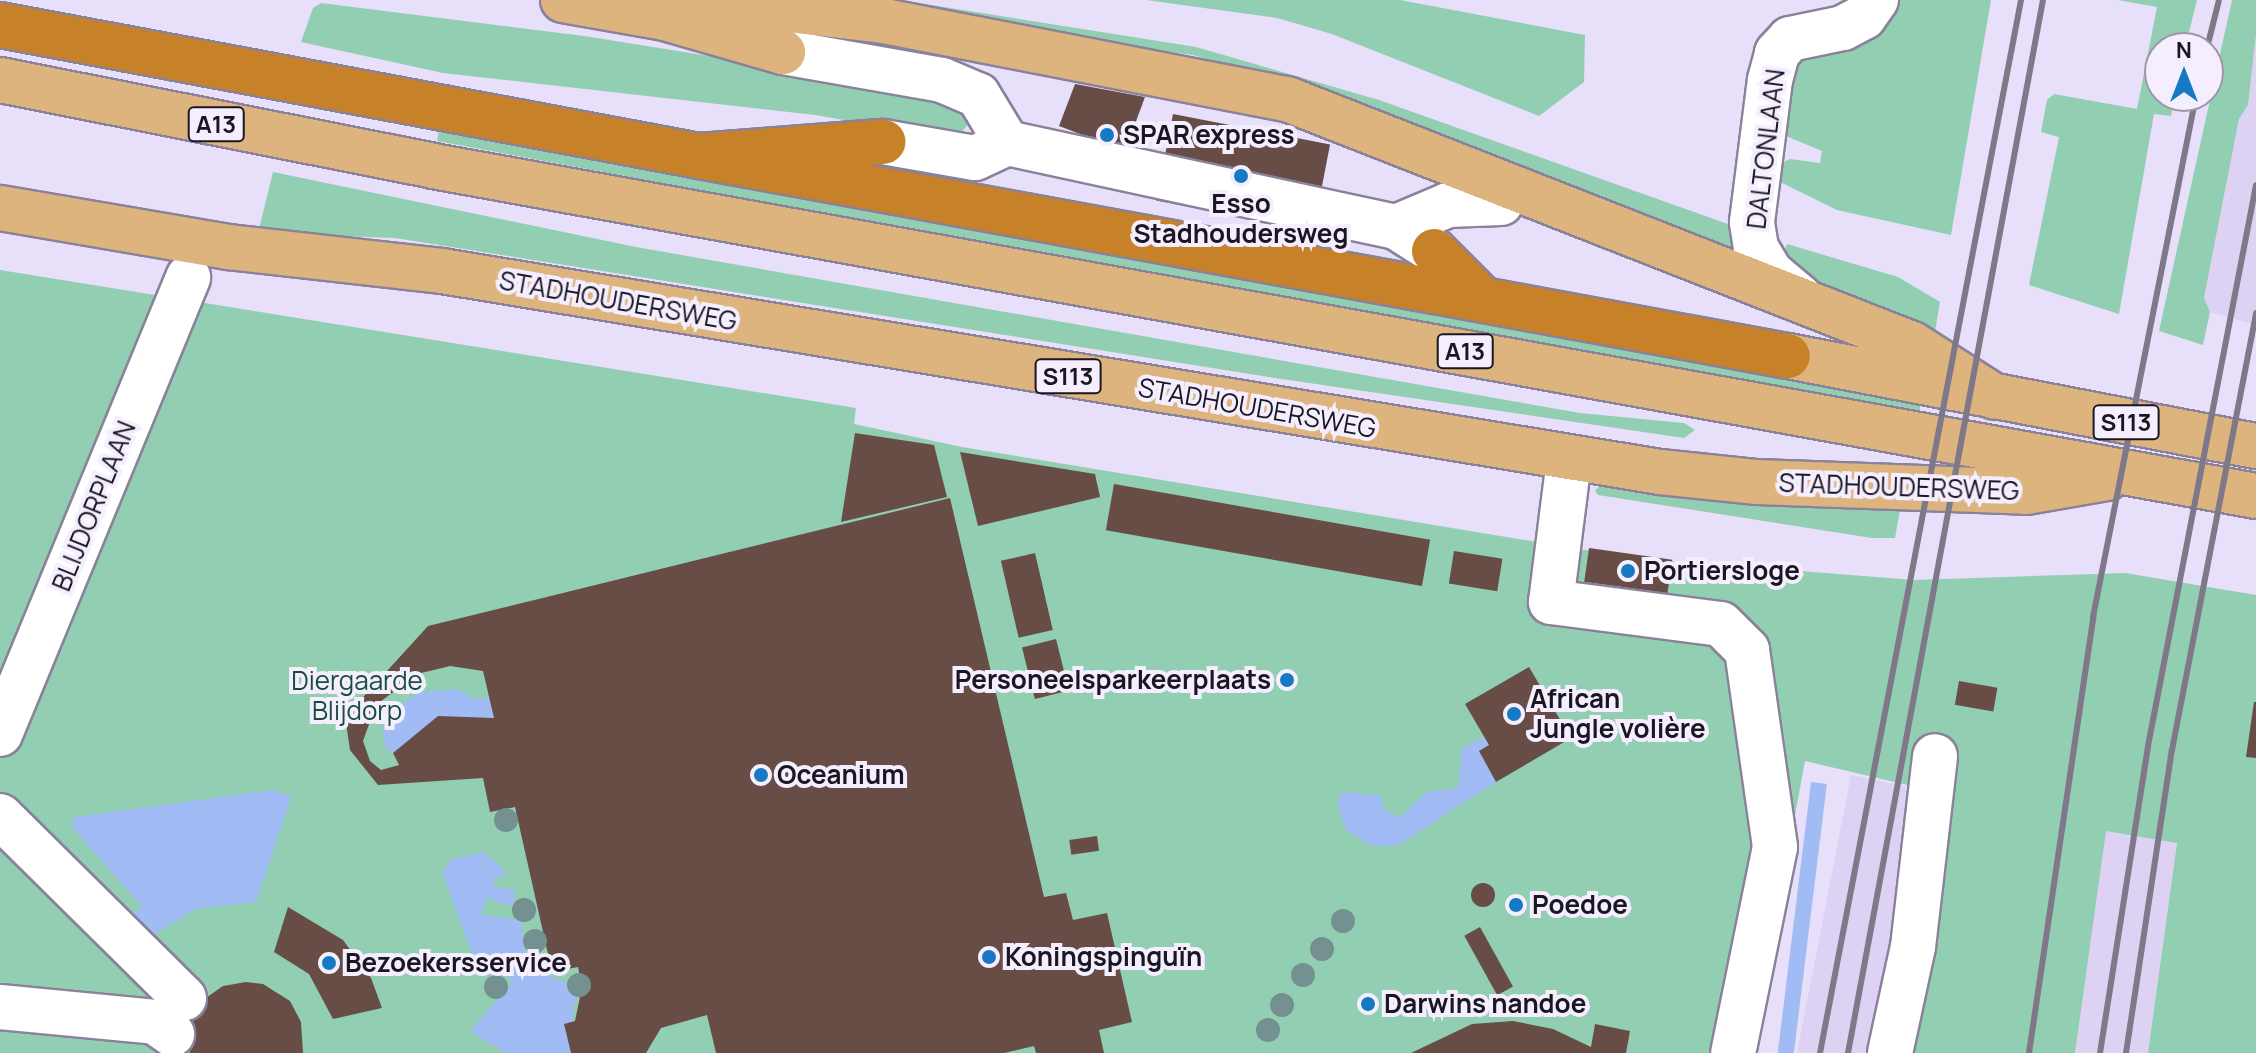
<!DOCTYPE html>
<html>
<head>
<meta charset="utf-8">
<style>
  body { margin:0 }
  #map { position:relative; width:2256px; height:1053px; overflow:hidden; background:#e8dffa; font-family:Manrope,sans-serif }
  div>[style] { position:absolute }
  .built>* { inset:0; background:#ddd2f4 }
  .green>* { inset:0; background:#91ceb2 }
  .water>* { inset:0; background:#a1bcf4; transform-origin:0 0 }
  .building>* { inset:0; background:#684d47; transform-origin:0 0 }
  .round { border-radius:50% }
  .roads { filter:drop-shadow(2px 0 #8a829a) drop-shadow(-2px 0 #8a829a) drop-shadow(0 2px #8a829a) drop-shadow(0 -2px #8a829a) }
  .minor>* { height:44px; margin:-22px; padding:0 22px; transform-origin:22px; border-radius:22px; background:#fff }
  .major>* { height:44px; margin:-22px; padding:0 22px; transform-origin:22px; border-radius:22px; background:#ddb37e }
  .highway>* { height:44px; margin:-22px; padding:0 22px; transform-origin:22px; border-radius:22px; background:#c78128 }
  .rail>* { height:6px; margin:-3px; padding:0 3px; transform-origin:3px; border-radius:3px; background:#7e7889 }
  .trees>* { width:24px; height:24px; margin:-12px; border-radius:50%; background:#759090 }
  .dots>* { width:22px; height:22px; translate:-50% -50%; box-sizing:border-box; border:4px solid #f4eeff; border-radius:50% }
  span { translate:-50% -50%; white-space:nowrap; text-align:center; line-height:1.15; -webkit-text-stroke:8px #f4eeff; paint-order:stroke }
  .shield-label span { padding:2px 6px; background:#f4eeff; border:2px solid; border-radius:6px; -webkit-text-stroke-width:0 }
  .shield-label { font-size:24px; color:#1a1720; font-weight:700 }
  .poi-label { font-size:26px; color:#1a1720; font-weight:700 }
  .left { translate:0 -50%; text-align:left }
  .right { translate:-100% -50%; text-align:right }
  .street-label { font-size:26px; color:#1a1720 }
  .park-label { font-size:26px; color:#174f3a }
  .north { position:absolute; left:2144px; top:32px; width:80px; height:80px; box-sizing:border-box; background:#f4eeff; border:2px solid #9d98a6; border-radius:50%; rotate:0deg; font-size:22px; font-weight:700; line-height:32px; text-align:center; color:#1a1720 }
  .north::after { content:''; display:block; margin:auto; width:28px; height:36px; background:#1778c4; clip-path:polygon(50% 0,100% 100%,50% 72%,0 100%) }
</style>
</head>
<body>
<div id="map">
  <div class="built">
    <i style="clip-path:polygon(2256px 35px,2256px 325px,2210px 312px,2204px 299px,2239px 119px,2248px 105px)"></i>
    <i style="clip-path:polygon(1851px 775px,2177px 842px,2148px 1053px,1797px 1053px)"></i>
  </div>
  <div class="green">
    <i style="clip-path:polygon(797px 0,900px 0,1196px 47px,1379px 100px,1739px 228px,1752px 257px,1370px 106px,1193px 55px)"></i>
    <i style="clip-path:polygon(1146px 0,1400px 0,1585px 35px,1584px 82px,1539px 116px,1332px 34px,1277px 18px)"></i>
    <i style="clip-path:polygon(1894px 0,1991px 0,1951px 235px,1837px 210px,1774px 179px,1770px 168px,1790px 159px,1820px 163px,1822px 151px,1781px 134px,1783px 65px)"></i>
    <i style="clip-path:polygon(2118px 0,2197px 0,2185px 48px,2160px 48px,2160px 96px,2175px 96px,2171px 116px,2154px 114px,2119px 314px,2029px 285px,2059px 137px,2041px 132px,2047px 100px,2054px 94px,2137px 109px,2157px 7px)"></i>
    <i style="clip-path:polygon(2232px 0,2256px 0,2256px 35px,2248px 105px,2239px 119px,2204px 298px,2210px 312px,2203px 345px,2159px 331px)"></i>
    <i style="clip-path:polygon(321px 3px,584px 36px,910px 88px,975px 117px,955px 139px,815px 115px,443px 73px,301px 42px,313px 8px)"></i>
    <i style="clip-path:polygon(439px 131px,1921px 403px,1918px 417px,437px 141px)"></i>
    <i style="clip-path:polygon(273px 172px,636px 247px,1580px 413px,1684px 423px,1695px 430px,1684px 438px,1275px 378px,395px 238px,258px 233px)"></i>
    <i style="clip-path:polygon(1787px 244px,1898px 277px,1940px 302px,1935px 331px,1798px 274px,1783px 255px)"></i>
    <i style="clip-path:polygon(0 270px,856px 408px,854px 424px,962px 447px,1634px 558px,1914px 580px,2125px 573px,2256px 595px,2256px 1053px,2148px 1053px,2177px 843px,2106px 831px,2075px 1053px,1908px 1053px,1946px 794px,1805px 761px,1751px 1053px,0 1053px)"></i>
    <i style="clip-path:polygon(1607px 477px,1902px 499px,1895px 538px,1872px 538px,1598px 495px,1595px 491px)"></i>
  </div>
  <div class="water">
    <i style="clip-path:polygon(458px 689px,474px 699px,489px 697px,494px 718px,471px 720px,393px 753px,385px 747px,382px 723px,396px 707px,421px 692px)"></i>
    <i style="clip-path:polygon(1484px 737px,1489px 745px,1479px 751px,1496px 782px,1397px 846px,1372px 846px,1346px 830px,1337px 802px,1342px 792px,1380px 795px,1384px 809px,1399px 818px,1426px 792px,1458px 788px,1462px 748px)"></i>
    <i style="left:1811px;top:782px;width:16px;height:276px;rotate:7deg"></i>
    <i style="clip-path:polygon(273px 790px,291px 797px,256px 902px,196px 909px,146px 939px,125px 919px,142px 907px,72px 827px,74px 817px)"></i>
    <i style="clip-path:polygon(484px 852px,503px 869px,505px 876px,492px 879px,495px 887px,513px 889px,516px 895px,512px 906px,486px 898px,482px 915px,521px 920px,525px 956px,520px 966px,526px 976px,540px 972px,581px 989px,574px 1004px,571px 1053px,505px 1053px,470px 1031px,512px 983px,508px 975px,494px 978px,477px 966px,442px 873px,452px 859px)"></i>
  </div>
  <div class="building">
    <i style="clip-path:polygon(1075px 84px,1145px 97px,1125px 151px,1059px 126px)"></i>
    <i style="left:1173px;top:114px;width:160px;height:88px;rotate:11deg"></i>
    <i style="clip-path:polygon(855px 433px,934px 445px,947px 497px,841px 522px)"></i>
    <i style="clip-path:polygon(960px 452px,1095px 474px,1100px 497px,978px 526px)"></i>
    <i style="left:1114px;top:484px;width:321px;height:47px;rotate:10deg"></i>
    <i style="clip-path:polygon(evenodd,950px 498px,1044px 897px,1066px 893px,1073px 920px,1107px 913px,1132px 1022px,1099px 1030px,1104px 1053px,1036px 1053px,1034px 1046px,1004px 1053px,716px 1053px,707px 1015px,661px 1028px,646px 1053px,571px 1053px,564px 1024px,575px 1021px,582px 987px,578px 967px,552px 972px,515px 807px,490px 812px,483px 778px,378px 785px,350px 750px,346px 723px,356px 705px,428px 626px,950px 498px,450px 666px,483px 671px,494px 718px,438px 716px,393px 753px,399px 765px,381px 770px,370px 761px,363px 741px,376px 705px,417px 674px,450px 666px)"></i>
    <i style="left:1589px;top:548px;width:84px;height:34px;rotate:8deg"></i>
    <i style="left:1454px;top:551px;width:49px;height:33px;rotate:9deg"></i>
    <i style="left:1035px;top:553px;width:79px;height:35px;rotate:77deg"></i>
    <i style="left:1056px;top:639px;width:53px;height:35px;rotate:76deg"></i>
    <i style="clip-path:polygon(1529px 667px,1571px 738px,1496px 782px,1479px 751px,1489px 745px,1465px 704px)"></i>
    <i style="left:1959px;top:681px;width:39px;height:24px;rotate:10deg"></i>
    <i style="clip-path:polygon(2254px 702px,2256px 702px,2256px 758px,2246px 757px)"></i>
    <i style="left:1097px;top:836px;width:15px;height:28px;rotate:82deg"></i>
    <i class="round" style="left:1471px;top:883px;width:24px;height:24px"></i>
    <i style="clip-path:polygon(288px 907px,343px 940px,371px 978px,382px 1008px,333px 1019px,309px 974px,274px 952px)"></i>
    <i style="left:1480px;top:927px;width:68px;height:18px;rotate:61deg"></i>
    <i style="clip-path:polygon(246px 982px,263px 984px,290px 1001px,301px 1022px,303px 1053px,190px 1053px,191px 1021px,203px 1000px,223px 986px)"></i>
    <i style="clip-path:polygon(1513px 1021px,1553px 1029px,1591px 1047px,1595px 1024px,1630px 1031px,1626px 1053px,1411px 1053px,1472px 1024px)"></i>
  </div>
  <div class="roads">
    <div class="minor">
      <i style="left:783px;top:52px;width:161px;rotate:10deg"></i>
      <i style="left:942px;top:80px;width:39px;rotate:23deg"></i>
      <i style="left:978px;top:95px;width:56px;rotate:58.9deg"></i>
      <i style="left:1007px;top:143px;width:398px;rotate:12.2deg"></i>
      <i style="left:1396px;top:227px;width:45px;rotate:32.3deg"></i>
      <i style="left:883px;top:142px;width:93px;rotate:9.9deg"></i>
      <i style="left:975px;top:158px;width:35px;rotate:-25deg"></i>
      <i style="left:1396px;top:227px;width:56px;rotate:-22.9deg"></i>
      <i style="left:1448px;top:205px;width:53px;rotate:-2.2deg"></i>
      <i style="left:1800px;top:297px;width:38px;rotate:-140deg"></i>
      <i style="left:1771px;top:273px;width:29px;rotate:-121deg"></i>
      <i style="left:1756px;top:248px;width:26px;rotate:-99deg"></i>
      <i style="left:1752px;top:222px;width:143px;rotate:-82.8deg"></i>
      <i style="left:1770px;top:80px;width:28px;rotate:-75deg"></i>
      <i style="left:1777px;top:53px;width:19px;rotate:-47deg"></i>
      <i style="left:1790px;top:39px;width:54px;rotate:-11.7deg"></i>
      <i style="left:1843px;top:28px;width:24px;rotate:-28deg"></i>
      <i style="left:1864px;top:17px;width:21px;rotate:-55deg"></i>
      <i style="left:1569px;top:460px;width:143px;rotate:97.2deg"></i>
      <i style="left:1551px;top:602px;width:171px;rotate:7.4deg"></i>
      <i style="left:1721px;top:624px;width:37px;rotate:45deg"></i>
      <i style="left:1747px;top:650px;width:199px;rotate:81.9deg"></i>
      <i style="left:1775px;top:847px;width:210px;rotate:101.5deg"></i>
      <i style="left:0;top:734px;width:494px;rotate:-67.6deg"></i>
      <i style="left:0;top:816px;width:259px;rotate:44.7deg"></i>
      <i style="left:0;top:1007px;width:156px;rotate:5.5deg"></i>
      <i style="left:155px;top:1022px;width:21px;rotate:35deg"></i>
      <i style="left:1890px;top:1053px;width:108px;rotate:-77.8deg"></i>
      <i style="left:1913px;top:947px;width:192px;rotate:-83.4deg"></i>
    </div>
    <div class="major">
      <i style="left:563px;top:0;width:104px;rotate:10deg"></i>
      <i style="left:665px;top:18px;width:123px;rotate:16.1deg"></i>
      <i style="left:701px;top:0;width:184px;rotate:6.5deg"></i>
      <i style="left:884px;top:21px;width:410px;rotate:11deg"></i>
      <i style="left:1287px;top:99px;width:671px;rotate:21.41deg"></i>
      <i style="left:1912px;top:344px;width:98px;rotate:32.6deg"></i>
      <i style="left:0;top:80px;width:441px;rotate:11.2deg"></i>
      <i style="left:433px;top:166px;width:1853px;rotate:10.26deg"></i>
      <i style="left:0;top:208px;width:232px;rotate:9.7deg"></i>
      <i style="left:229px;top:247px;width:214px;rotate:6.4deg"></i>
      <i style="left:442px;top:271px;width:1234px;rotate:9.37deg"></i>
      <i style="left:1660px;top:472px;width:98px;rotate:5.9deg"></i>
      <i style="left:1757px;top:482px;width:269px;rotate:2.1deg"></i>
      <i style="left:2026px;top:492px;width:82px;rotate:-9.8deg"></i>
      <i style="left:1788px;top:356px;width:477px;rotate:10.9deg"></i>
    </div>
    <div class="highway">
      <i style="left:0;top:25px;width:711px;rotate:10.61deg"></i>
      <i style="left:699px;top:156px;width:185px;rotate:-4.4deg"></i>
      <i style="left:699px;top:156px;width:1107px;rotate:10.41deg"></i>
      <i style="left:1434px;top:251px;width:69px;rotate:45deg"></i>
    </div>
  </div>
  <div class="rail">
    <i style="left:2207px;top:48px;width:49px;rotate:-76deg"></i>
    <i style="left:1820px;top:1053px;width:1072px;rotate:-79.19deg"></i>
    <i style="left:1848px;top:1053px;width:1071px;rotate:-79.51deg"></i>
    <i style="left:2029px;top:1053px;width:441px;rotate:-81.6deg"></i>
    <i style="left:2093px;top:617px;width:531px;rotate:-78.82deg"></i>
    <i style="left:2100px;top:1053px;width:311px;rotate:-81.1deg"></i>
    <i style="left:2148px;top:746px;width:571px;rotate:-79.1deg"></i>
    <i style="left:2126px;top:1053px;width:306px;rotate:-81.4deg"></i>
    <i style="left:2172px;top:750px;width:445px;rotate:-79.1deg"></i>
  </div>
  <div class="trees">
    <i style="left:506px;top:820px"></i>
    <i style="left:524px;top:910px"></i>
    <i style="left:1343px;top:921px"></i>
    <i style="left:535px;top:941px"></i>
    <i style="left:1322px;top:949px"></i>
    <i style="left:1303px;top:975px"></i>
    <i style="left:579px;top:985px"></i>
    <i style="left:496px;top:987px"></i>
    <i style="left:1282px;top:1005px"></i>
    <i style="left:1268px;top:1030px"></i>
  </div>
  <div class="dots">
    <i style="left:1107px;top:135px;background:#1778c4"></i>
    <i style="left:1241px;top:176px;background:#1778c4"></i>
    <i style="left:1628px;top:571px;background:#1778c4"></i>
    <i style="left:1287px;top:680px;background:#1778c4"></i>
    <i style="left:1514px;top:714px;background:#1778c4"></i>
    <i style="left:761px;top:775px;background:#1778c4"></i>
    <i style="left:1516px;top:905px;background:#1778c4"></i>
    <i style="left:989px;top:957px;background:#1778c4"></i>
    <i style="left:329px;top:963px;background:#1778c4"></i>
    <i style="left:1368px;top:1004px;background:#1778c4"></i>
  </div>
  <div class="shield-label">
    <span style="left:216px;top:124px">A13</span>
    <span style="left:1465px;top:351px">A13</span>
    <span style="left:1068px;top:376px">S113</span>
    <span style="left:2126px;top:422px">S113</span>
  </div>
  <div class="poi-label">
    <span class="left" style="left:1123px;top:135px">SPAR express</span>
    <span style="left:1241px;top:219px">Esso<br>Stadhoudersweg</span>
    <span class="left" style="left:1644px;top:571px">Portiersloge</span>
    <span class="right" style="left:1271px;top:680px">Personeelsparkeerplaats</span>
    <span class="left" style="left:1530px;top:714px">African<br>Jungle volière</span>
    <span class="left" style="left:777px;top:775px">Oceanium</span>
    <span class="left" style="left:1532px;top:905px">Poedoe</span>
    <span class="left" style="left:1005px;top:957px">Koningspinguïn</span>
    <span class="left" style="left:345px;top:963px">Bezoekersservice</span>
    <span class="left" style="left:1384px;top:1004px">Darwins nandoe</span>
  </div>
  <div class="street-label">
    <span style="left:1766px;top:149px;rotate:-83deg">DALTONLAAN</span>
    <span style="left:618px;top:301px;rotate:10deg">STADHOUDERSWEG</span>
    <span style="left:1257px;top:408px;rotate:10deg">STADHOUDERSWEG</span>
    <span style="left:1899px;top:487px;rotate:2deg">STADHOUDERSWEG</span>
    <span style="left:94px;top:506px;rotate:-68deg">BLIJDORPLAAN</span>
  </div>
  <div class="park-label">
    <span style="left:357px;top:696px">Diergaarde<br>Blijdorp</span>
  </div>
  <div class="north">N</div>
</div>
</body>
</html>
